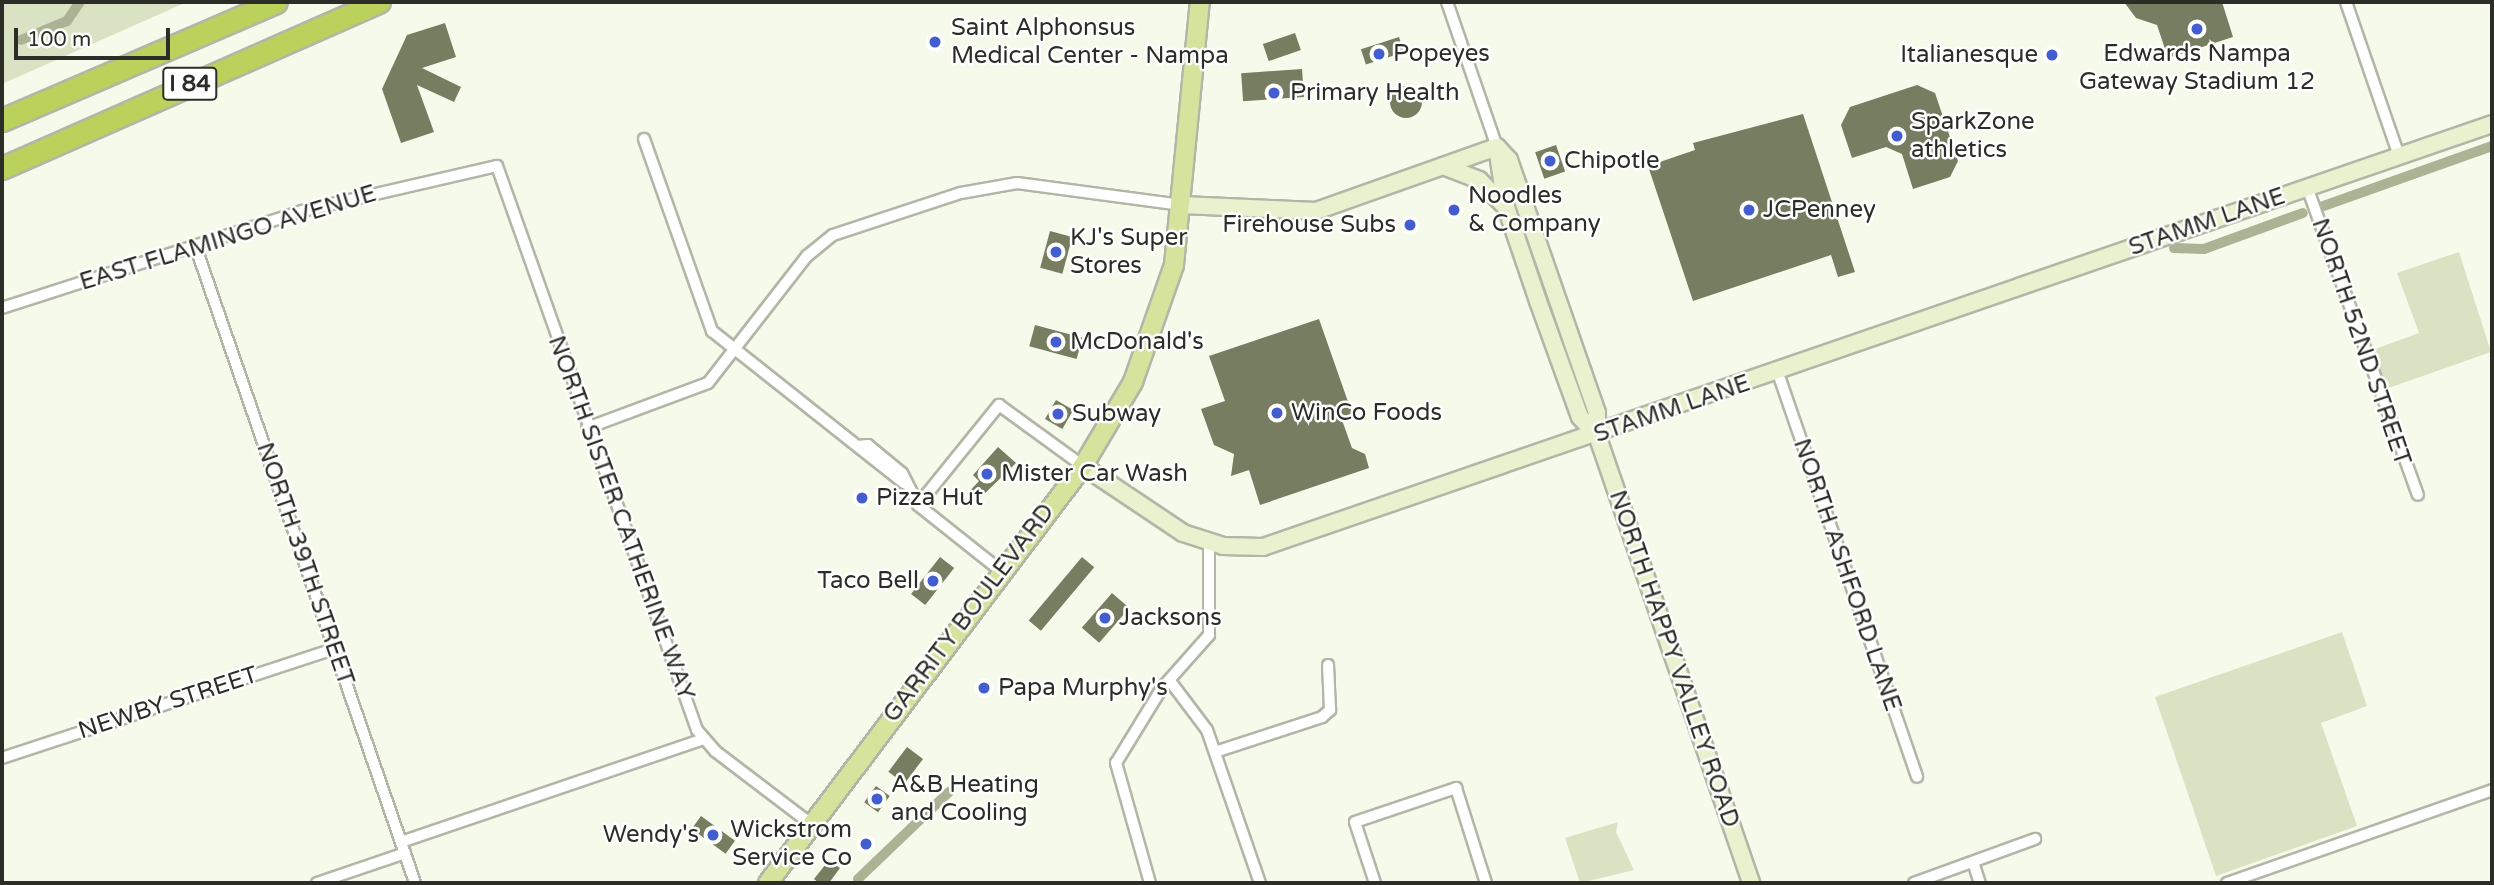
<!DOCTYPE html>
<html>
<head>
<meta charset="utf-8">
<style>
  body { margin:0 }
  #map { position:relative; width:2494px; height:885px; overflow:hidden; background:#f6faea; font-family:"Varela Round",sans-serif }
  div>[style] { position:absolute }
  .green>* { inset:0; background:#dae2c4 }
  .canal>* { height:10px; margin:-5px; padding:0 5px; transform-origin:5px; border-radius:5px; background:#acb395 }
  .building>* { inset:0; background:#767d61; transform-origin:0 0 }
  .round { border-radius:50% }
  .roads { filter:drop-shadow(2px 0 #b2b6a7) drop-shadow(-2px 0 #b2b6a7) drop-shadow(0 2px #b2b6a7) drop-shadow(0 -2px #b2b6a7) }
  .street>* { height:10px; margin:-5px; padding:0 5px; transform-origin:5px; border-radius:5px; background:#fff }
  .secondary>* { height:16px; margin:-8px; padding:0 8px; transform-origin:8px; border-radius:8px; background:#eaf1ce }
  .primary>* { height:18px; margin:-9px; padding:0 9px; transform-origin:9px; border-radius:9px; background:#d6e39d }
  .highway>* { height:21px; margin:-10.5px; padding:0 10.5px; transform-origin:10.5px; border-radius:10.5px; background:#bad15b }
  .dots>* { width:19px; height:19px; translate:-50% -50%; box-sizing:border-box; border:4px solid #fff; border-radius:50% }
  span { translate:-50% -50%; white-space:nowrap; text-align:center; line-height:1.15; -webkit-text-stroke:5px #fff; paint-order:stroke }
  .shield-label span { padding:2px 5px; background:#fff; border:2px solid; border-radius:5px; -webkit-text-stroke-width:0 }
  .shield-label { font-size:23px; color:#2c2d27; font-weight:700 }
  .poi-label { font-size:24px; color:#2c2d27 }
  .left { translate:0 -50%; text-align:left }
  .right { translate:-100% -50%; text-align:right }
  .street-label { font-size:24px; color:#2c2d27 }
  .frame { position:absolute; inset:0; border:4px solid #2c2d27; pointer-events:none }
  .scale { position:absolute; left:14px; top:28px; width:156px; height:32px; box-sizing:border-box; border:4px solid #2c2d27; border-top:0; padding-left:9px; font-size:21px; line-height:24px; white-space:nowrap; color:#2c2d27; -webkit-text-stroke:5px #fff; paint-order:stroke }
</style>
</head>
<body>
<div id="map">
  <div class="green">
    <i style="clip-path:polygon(2px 2px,187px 2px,2px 84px)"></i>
    <i style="clip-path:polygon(2459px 252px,2491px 352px,2380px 391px,2367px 352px,2419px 333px,2397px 273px)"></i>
    <i style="clip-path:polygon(2342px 632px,2367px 706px,2321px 723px,2357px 826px,2216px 876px,2155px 697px)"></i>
    <i style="clip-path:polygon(1618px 822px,1616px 832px,1634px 870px,1580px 883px,1565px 838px)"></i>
  </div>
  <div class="canal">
    <i style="left:21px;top:40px;width:50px;rotate:-22.4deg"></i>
    <i style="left:67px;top:21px;width:23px;rotate:-56deg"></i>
    <i style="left:2315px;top:209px;width:188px;rotate:-19.6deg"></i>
    <i style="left:2174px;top:248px;width:30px;rotate:2deg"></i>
    <i style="left:2204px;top:249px;width:105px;rotate:-20deg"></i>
    <i style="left:858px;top:879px;width:126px;rotate:-43.7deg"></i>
  </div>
  <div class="building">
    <i style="clip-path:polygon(2124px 2px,2222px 2px,2233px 37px,2168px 58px,2157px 25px,2136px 18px)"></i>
    <i style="clip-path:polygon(445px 23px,456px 57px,422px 68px,461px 87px,454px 102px,417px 85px,434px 132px,401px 143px,382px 89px,407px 35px)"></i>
    <i style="left:1295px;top:33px;width:18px;height:34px;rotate:71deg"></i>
    <i style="left:1399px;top:37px;width:16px;height:40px;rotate:72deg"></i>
    <i style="left:1302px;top:69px;width:28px;height:61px;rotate:86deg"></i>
    <i style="clip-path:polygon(1917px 85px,1935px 93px,1958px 161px,1950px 177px,1913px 189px,1902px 154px,1886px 147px,1852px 158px,1841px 125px,1850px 107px)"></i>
    <i class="round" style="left:1390px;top:86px;width:32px;height:32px"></i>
    <i style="clip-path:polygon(1803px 114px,1855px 272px,1838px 277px,1831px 255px,1693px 301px,1648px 166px,1695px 150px,1693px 143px)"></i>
    <i style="left:1556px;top:145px;width:28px;height:22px;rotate:71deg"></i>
    <i style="left:1050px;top:231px;width:23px;height:38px;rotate:15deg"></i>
    <i style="clip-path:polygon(1319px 319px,1353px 416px,1342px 420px,1352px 448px,1365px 454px,1369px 468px,1260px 505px,1249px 470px,1231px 476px,1234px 454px,1214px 445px,1201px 409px,1225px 401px,1209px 356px)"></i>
    <i style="left:1035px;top:325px;width:49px;height:22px;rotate:15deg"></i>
    <i style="left:1056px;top:400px;width:20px;height:22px;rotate:30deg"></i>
    <i style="clip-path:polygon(998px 447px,1016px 463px,976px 502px,967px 494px,979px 481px,973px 475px)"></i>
    <i style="left:940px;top:557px;width:18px;height:47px;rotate:38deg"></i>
    <i style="left:1082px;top:557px;width:16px;height:83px;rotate:40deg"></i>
    <i style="left:1112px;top:593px;width:23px;height:46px;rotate:41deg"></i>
    <i style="left:907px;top:747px;width:20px;height:31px;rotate:37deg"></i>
    <i style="left:876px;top:786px;width:17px;height:20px;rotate:36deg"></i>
    <i style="left:701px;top:816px;width:42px;height:16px;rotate:36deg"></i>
    <i style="clip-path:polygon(829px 860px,840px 868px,829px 883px,819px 883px,814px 879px)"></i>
  </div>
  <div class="roads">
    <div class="street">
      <i style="left:1447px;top:2px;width:153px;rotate:71deg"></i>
      <i style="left:2346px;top:2px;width:163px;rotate:71deg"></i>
      <i style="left:644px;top:139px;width:204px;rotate:70.5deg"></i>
      <i style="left:712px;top:331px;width:245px;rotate:38.4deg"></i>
      <i style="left:2307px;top:187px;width:327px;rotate:70.2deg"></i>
      <i style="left:195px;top:245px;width:675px;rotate:70.97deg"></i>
      <i style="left:2px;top:308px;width:315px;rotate:-17.9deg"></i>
      <i style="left:302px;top:211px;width:200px;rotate:-13deg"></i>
      <i style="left:497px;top:166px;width:598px;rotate:70.47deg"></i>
      <i style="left:697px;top:730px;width:28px;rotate:49deg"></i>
      <i style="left:715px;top:751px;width:121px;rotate:37.2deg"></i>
      <i style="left:1778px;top:373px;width:427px;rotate:71deg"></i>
      <i style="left:587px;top:428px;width:129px;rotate:-20.4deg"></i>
      <i style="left:708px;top:383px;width:161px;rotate:-52.1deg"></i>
      <i style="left:807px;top:256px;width:33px;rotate:-39deg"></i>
      <i style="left:833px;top:235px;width:135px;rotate:-18.2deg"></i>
      <i style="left:961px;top:193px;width:57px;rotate:-10.1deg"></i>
      <i style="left:1017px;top:183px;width:166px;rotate:7.6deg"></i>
      <i style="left:858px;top:446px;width:10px;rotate:-6deg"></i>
      <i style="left:868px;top:445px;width:44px;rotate:39.5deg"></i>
      <i style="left:902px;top:473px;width:36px;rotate:63deg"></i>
      <i style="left:918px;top:505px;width:106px;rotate:38.5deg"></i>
      <i style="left:918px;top:505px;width:129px;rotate:-51deg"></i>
      <i style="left:999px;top:405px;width:104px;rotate:36deg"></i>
      <i style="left:1170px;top:681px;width:61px;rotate:52.9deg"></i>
      <i style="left:1207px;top:730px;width:162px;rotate:70.9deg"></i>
      <i style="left:1215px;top:752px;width:113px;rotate:-18.1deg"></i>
      <i style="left:1322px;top:717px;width:11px;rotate:-41deg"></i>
      <i style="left:1330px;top:710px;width:45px;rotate:-92.5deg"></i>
      <i style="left:2px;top:758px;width:349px;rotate:-18.2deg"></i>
      <i style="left:401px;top:842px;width:319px;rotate:-18.8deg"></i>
      <i style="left:1973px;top:862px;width:22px;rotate:72deg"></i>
      <i style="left:317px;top:883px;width:93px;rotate:-18.8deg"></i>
      <i style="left:1150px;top:883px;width:125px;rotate:-105.8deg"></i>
      <i style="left:1116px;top:763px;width:88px;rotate:-58.5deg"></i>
      <i style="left:1162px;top:688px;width:71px;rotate:-48.4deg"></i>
      <i style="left:1209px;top:635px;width:94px;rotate:-90deg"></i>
      <i style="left:1375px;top:883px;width:64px;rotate:-108.2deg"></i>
      <i style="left:1355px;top:822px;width:107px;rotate:-18.6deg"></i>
      <i style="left:1456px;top:788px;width:100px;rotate:72.5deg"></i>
      <i style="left:1914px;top:883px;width:129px;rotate:-20deg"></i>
      <i style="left:2227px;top:883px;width:281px;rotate:-19.3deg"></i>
    </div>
    <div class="secondary">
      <i style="left:1497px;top:147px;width:18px;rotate:47deg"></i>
      <i style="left:1509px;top:160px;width:268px;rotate:70.8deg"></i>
      <i style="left:1597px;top:413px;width:22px;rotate:90deg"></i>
      <i style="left:1597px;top:435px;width:474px;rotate:71deg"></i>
      <i style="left:1497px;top:147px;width:61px;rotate:81.5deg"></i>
      <i style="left:1506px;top:207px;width:99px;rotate:71.2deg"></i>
      <i style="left:1538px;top:301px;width:123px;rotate:70.1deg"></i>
      <i style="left:1580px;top:417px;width:25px;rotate:47deg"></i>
      <i style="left:1443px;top:166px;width:39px;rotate:21deg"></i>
      <i style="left:1479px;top:180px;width:35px;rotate:45deg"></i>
      <i style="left:1182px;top:205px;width:134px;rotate:2.6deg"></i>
      <i style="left:1316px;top:211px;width:192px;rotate:-19.5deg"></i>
      <i style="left:1083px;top:466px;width:120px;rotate:33.8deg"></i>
      <i style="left:1183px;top:533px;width:42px;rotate:18deg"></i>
      <i style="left:1223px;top:546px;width:40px;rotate:1.4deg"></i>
      <i style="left:1263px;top:547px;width:1300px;rotate:-18.99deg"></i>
    </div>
    <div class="primary">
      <i style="left:768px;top:883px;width:523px;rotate:-52.93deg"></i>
      <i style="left:1083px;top:466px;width:98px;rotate:-59.2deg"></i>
      <i style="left:1133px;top:382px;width:124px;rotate:-70.7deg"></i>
      <i style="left:1174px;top:265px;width:264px;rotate:-84.4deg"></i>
    </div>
    <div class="highway">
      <i style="left:2px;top:120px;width:298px;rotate:-23.3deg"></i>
      <i style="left:2px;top:168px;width:412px;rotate:-23.8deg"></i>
    </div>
  </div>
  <div class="dots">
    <i style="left:2197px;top:29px;background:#415dd0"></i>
    <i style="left:935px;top:42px;background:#415dd0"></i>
    <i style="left:1379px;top:54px;background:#415dd0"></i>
    <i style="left:2052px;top:55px;background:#415dd0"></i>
    <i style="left:1274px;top:93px;background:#415dd0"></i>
    <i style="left:1897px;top:136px;background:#415dd0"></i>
    <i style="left:1550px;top:161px;background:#415dd0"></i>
    <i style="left:1454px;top:210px;background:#415dd0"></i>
    <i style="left:1749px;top:210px;background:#415dd0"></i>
    <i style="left:1410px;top:225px;background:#415dd0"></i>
    <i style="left:1056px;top:252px;background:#415dd0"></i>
    <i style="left:1056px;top:342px;background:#415dd0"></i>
    <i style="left:1277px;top:413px;background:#415dd0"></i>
    <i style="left:1058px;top:414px;background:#415dd0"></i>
    <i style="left:987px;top:474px;background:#415dd0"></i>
    <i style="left:862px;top:498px;background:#415dd0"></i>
    <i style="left:933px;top:581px;background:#415dd0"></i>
    <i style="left:1105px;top:618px;background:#415dd0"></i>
    <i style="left:984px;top:688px;background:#415dd0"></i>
    <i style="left:877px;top:799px;background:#415dd0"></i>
    <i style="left:713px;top:835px;background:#415dd0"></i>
    <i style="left:866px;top:844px;background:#415dd0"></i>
  </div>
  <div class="shield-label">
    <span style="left:190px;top:84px">I 84</span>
  </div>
  <div class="poi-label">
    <span class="left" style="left:951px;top:42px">Saint Alphonsus<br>Medical Center - Nampa</span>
    <span class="left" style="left:1393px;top:54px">Popeyes</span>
    <span style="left:2197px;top:68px">Edwards Nampa<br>Gateway Stadium 12</span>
    <span class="right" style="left:2038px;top:55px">Italianesque</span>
    <span class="left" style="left:1290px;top:93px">Primary Health</span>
    <span class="left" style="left:1911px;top:136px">SparkZone<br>athletics</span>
    <span class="left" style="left:1564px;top:161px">Chipotle</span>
    <span class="left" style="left:1468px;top:210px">Noodles<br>&amp; Company</span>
    <span class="left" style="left:1763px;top:210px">JCPenney</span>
    <span class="right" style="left:1396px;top:225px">Firehouse Subs</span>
    <span class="left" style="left:1070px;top:252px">KJ's Super<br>Stores</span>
    <span class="left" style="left:1070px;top:342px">McDonald's</span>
    <span class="left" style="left:1291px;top:413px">WinCo Foods</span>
    <span class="left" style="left:1072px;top:414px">Subway</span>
    <span class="left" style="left:1001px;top:474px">Mister Car Wash</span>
    <span class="left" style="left:876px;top:498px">Pizza Hut</span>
    <span class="right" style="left:919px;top:581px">Taco Bell</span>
    <span class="left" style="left:1119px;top:618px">Jacksons</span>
    <span class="left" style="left:998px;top:688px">Papa Murphy's</span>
    <span class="left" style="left:891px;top:799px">A&amp;B Heating<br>and Cooling</span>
    <span class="right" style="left:852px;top:844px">Wickstrom<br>Service Co</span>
    <span class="right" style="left:699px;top:835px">Wendy's</span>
  </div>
  <div class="street-label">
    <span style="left:2207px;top:222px;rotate:-19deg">STAMM LANE</span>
    <span style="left:228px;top:238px;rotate:-17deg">EAST FLAMINGO AVENUE</span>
    <span style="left:2361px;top:342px;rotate:71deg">NORTH 52ND STREET</span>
    <span style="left:1672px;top:409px;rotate:-19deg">STAMM LANE</span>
    <span style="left:621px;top:518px;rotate:70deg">NORTH SISTER CATHERINE WAY</span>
    <span style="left:305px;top:564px;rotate:71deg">NORTH 39TH STREET</span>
    <span style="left:1847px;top:575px;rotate:71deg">NORTH ASHFORD LANE</span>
    <span style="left:969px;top:613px;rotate:-53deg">GARRITY BOULEVARD</span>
    <span style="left:1674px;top:659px;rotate:71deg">NORTH HAPPY VALLEY ROAD</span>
    <span style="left:168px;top:703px;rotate:-18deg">NEWBY STREET</span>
  </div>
  <div class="frame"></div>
  <div class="scale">100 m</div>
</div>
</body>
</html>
